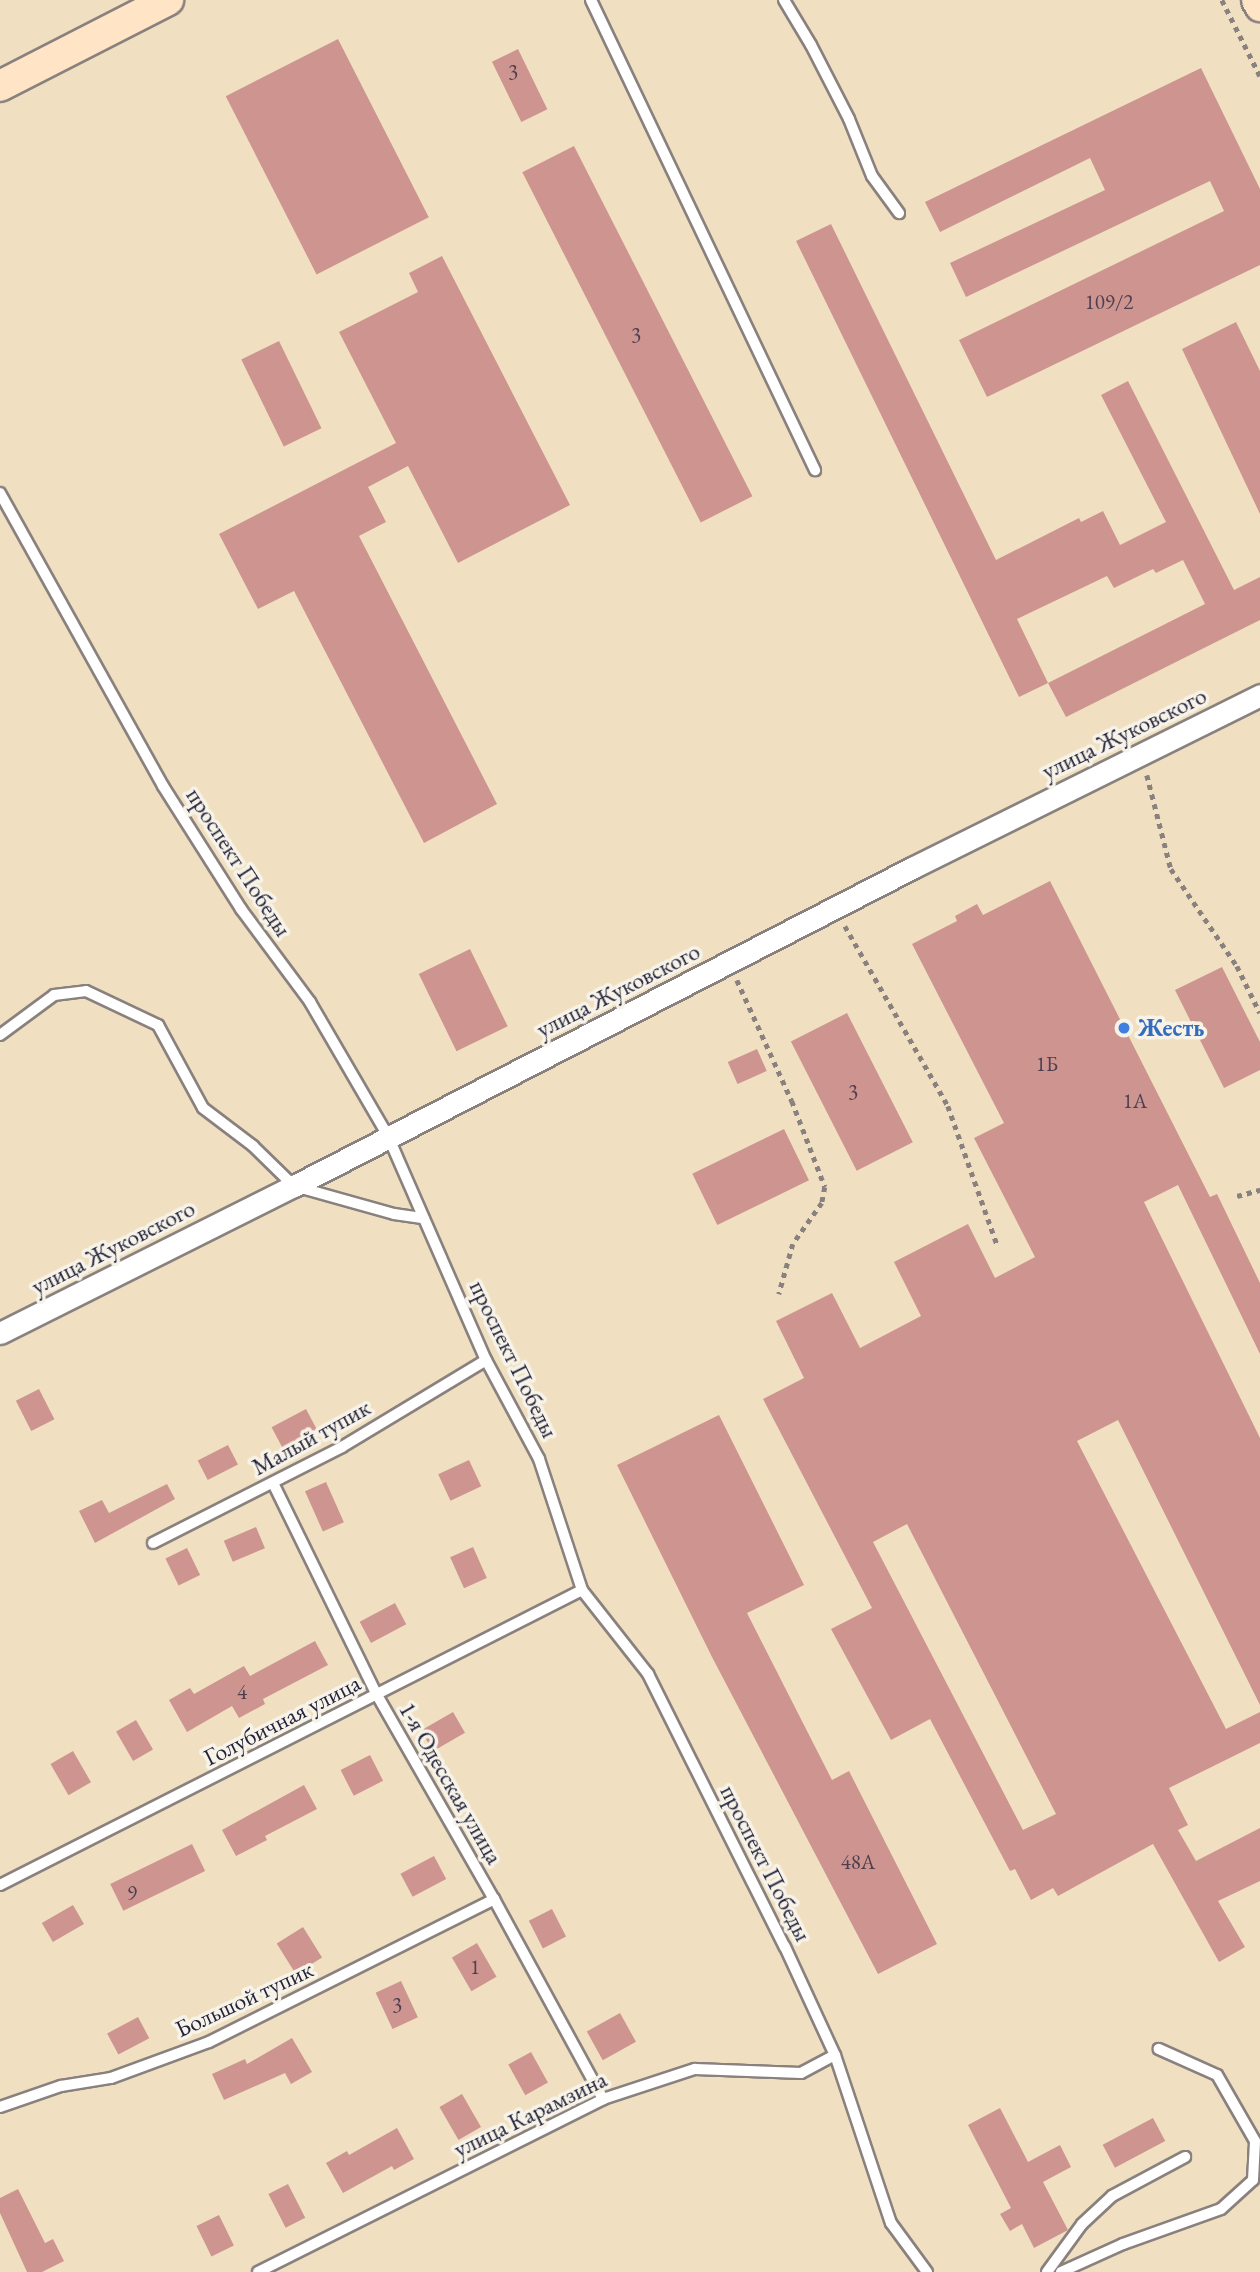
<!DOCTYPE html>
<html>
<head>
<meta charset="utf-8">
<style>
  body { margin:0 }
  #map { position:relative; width:1260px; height:2272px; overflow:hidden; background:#f0e0c1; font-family:"EB Garamond",serif }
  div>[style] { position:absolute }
  .building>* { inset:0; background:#ce9590; transform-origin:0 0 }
  .path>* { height:4.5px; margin-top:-2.25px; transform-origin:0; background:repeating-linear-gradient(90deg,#89817e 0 5px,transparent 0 10px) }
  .roads { filter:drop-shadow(2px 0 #89817e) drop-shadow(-2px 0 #89817e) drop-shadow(0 2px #89817e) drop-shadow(0 -2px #89817e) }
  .lane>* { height:10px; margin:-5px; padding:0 5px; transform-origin:5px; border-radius:5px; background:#fff }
  .street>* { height:21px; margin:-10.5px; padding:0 10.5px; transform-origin:10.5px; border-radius:10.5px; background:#fff }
  .secondary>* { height:30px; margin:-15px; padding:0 15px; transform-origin:15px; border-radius:15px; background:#ffe4c6 }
  .dots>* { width:19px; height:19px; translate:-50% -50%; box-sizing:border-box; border:4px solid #f7f3e8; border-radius:50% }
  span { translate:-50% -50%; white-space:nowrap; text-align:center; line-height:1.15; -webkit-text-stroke:7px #f7f3e8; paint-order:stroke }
  .number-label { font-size:21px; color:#4d3f50 }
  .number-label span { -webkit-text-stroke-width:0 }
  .street-label { font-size:24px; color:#22223b }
  .shop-label { font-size:24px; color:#366cbe; font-weight:700 }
  .left { translate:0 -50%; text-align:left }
</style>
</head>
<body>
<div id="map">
  <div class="building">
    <i style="left:338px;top:39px;width:200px;height:126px;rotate:63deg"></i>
    <i style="left:518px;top:49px;width:67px;height:29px;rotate:64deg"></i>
    <i style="clip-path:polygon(1201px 68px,1260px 189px,1260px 265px,987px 397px,959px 340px,1224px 211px,1210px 181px,966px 297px,950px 263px,1105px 190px,1090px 158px,940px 232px,925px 202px)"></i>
    <i style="left:574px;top:146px;width:393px;height:58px;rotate:63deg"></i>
    <i style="clip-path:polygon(evenodd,831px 224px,996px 560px,1079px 518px,1081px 522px,1103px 511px,1120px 545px,1166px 522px,1101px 395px,1128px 381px,1234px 590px,1260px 577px,1260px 620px,1066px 717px,1048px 683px,1019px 697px,796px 241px,831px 224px,1183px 560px,1205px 604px,1048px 683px,1017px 619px,1107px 576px,1114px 588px,1153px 569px,1156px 573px,1183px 560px)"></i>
    <i style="clip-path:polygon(442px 256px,570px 505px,458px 563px,408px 466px,368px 487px,386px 522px,359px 536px,497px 804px,424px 843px,294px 591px,258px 609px,219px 534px,396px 443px,339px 332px,418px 292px,409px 273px)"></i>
    <i style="clip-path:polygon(1236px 322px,1260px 371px,1260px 514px,1182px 349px)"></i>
    <i style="left:279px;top:341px;width:97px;height:42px;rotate:64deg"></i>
    <i style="clip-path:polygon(evenodd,1050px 881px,1210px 1197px,1217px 1194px,1260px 1283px,1260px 1354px,1178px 1185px,1144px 1202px,1260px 1438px,1260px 1705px,1118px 1420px,1077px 1441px,1226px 1729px,1260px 1712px,1260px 1743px,1169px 1788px,1188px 1825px,1178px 1830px,1196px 1861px,1260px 1828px,1260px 1881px,1218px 1901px,1245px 1947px,1219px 1962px,1153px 1844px,1058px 1896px,1053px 1888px,1031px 1900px,1015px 1869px,1010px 1871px,930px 1719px,891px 1740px,831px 1629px,872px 1608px,763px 1399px,804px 1378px,776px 1321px,832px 1293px,860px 1348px,921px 1316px,894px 1262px,968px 1224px,995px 1278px,1035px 1257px,974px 1138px,1004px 1123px,912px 944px,957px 921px,955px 916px,977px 904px,983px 915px,1050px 881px,907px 1524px,1056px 1814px,1023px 1830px,873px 1542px,907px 1524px)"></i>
    <i style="left:470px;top:949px;width:86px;height:57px;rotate:64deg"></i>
    <i style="clip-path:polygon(1222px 967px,1260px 1042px,1260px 1070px,1224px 1088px,1175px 990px)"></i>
    <i style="left:847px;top:1013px;width:145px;height:63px;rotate:63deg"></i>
    <i style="left:757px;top:1049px;width:24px;height:32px;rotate:66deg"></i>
    <i style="left:784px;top:1129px;width:57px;height:102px;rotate:64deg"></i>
    <i style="left:39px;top:1389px;width:34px;height:26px;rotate:63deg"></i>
    <i style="left:306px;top:1409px;width:24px;height:39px;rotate:62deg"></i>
    <i style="clip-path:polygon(719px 1415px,804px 1585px,747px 1613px,832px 1780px,849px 1771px,937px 1944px,878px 1974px,712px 1657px,617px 1465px)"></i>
    <i style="left:228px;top:1445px;width:22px;height:34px;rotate:63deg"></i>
    <i style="left:469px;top:1460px;width:29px;height:34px;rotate:65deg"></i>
    <i style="left:326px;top:1482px;width:44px;height:23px;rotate:66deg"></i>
    <i style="clip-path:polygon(167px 1484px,175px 1499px,95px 1543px,79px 1511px,102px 1500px,109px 1513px)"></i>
    <i style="left:256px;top:1527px;width:23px;height:35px;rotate:67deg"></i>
    <i style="left:473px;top:1547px;width:34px;height:25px;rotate:66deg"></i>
    <i style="left:187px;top:1548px;width:30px;height:24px;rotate:64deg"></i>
    <i style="left:395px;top:1603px;width:24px;height:40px;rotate:62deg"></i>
    <i style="clip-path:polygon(315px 1641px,328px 1665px,263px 1699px,265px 1704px,239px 1718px,232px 1706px,187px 1732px,169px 1700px,190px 1688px,194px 1694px,244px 1666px,250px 1676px)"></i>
    <i style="left:453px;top:1712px;width:24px;height:37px;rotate:60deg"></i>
    <i style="left:136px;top:1720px;width:34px;height:23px;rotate:60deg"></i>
    <i style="left:73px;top:1751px;width:36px;height:26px;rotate:60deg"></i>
    <i style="left:370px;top:1755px;width:29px;height:33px;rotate:63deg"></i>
    <i style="clip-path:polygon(304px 1785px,317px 1809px,265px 1836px,267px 1840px,236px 1856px,222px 1830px)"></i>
    <i style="left:192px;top:1844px;width:30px;height:91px;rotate:64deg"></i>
    <i style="left:434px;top:1856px;width:26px;height:38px;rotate:62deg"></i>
    <i style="left:73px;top:1905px;width:22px;height:36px;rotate:60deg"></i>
    <i style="left:552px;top:1909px;width:31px;height:26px;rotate:63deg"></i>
    <i style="left:303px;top:1927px;width:36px;height:31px;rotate:58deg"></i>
    <i style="left:477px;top:1943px;width:39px;height:29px;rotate:60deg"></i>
    <i style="left:401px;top:1981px;width:40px;height:28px;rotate:65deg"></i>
    <i style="left:620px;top:2013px;width:33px;height:38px;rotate:61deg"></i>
    <i style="left:138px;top:2017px;width:24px;height:35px;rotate:62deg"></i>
    <i style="clip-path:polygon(292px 2038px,312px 2072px,291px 2084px,285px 2073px,224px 2100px,212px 2074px,245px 2059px,247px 2064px)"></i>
    <i style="left:531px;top:2052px;width:35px;height:26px;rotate:61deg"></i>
    <i style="left:462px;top:2094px;width:38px;height:26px;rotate:60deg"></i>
    <i style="clip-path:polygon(1000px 2108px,1028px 2162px,1060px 2145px,1071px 2167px,1043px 2182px,1068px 2230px,1034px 2248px,1022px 2224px,1010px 2231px,1000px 2214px,1011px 2208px,968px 2125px)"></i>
    <i style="left:1153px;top:2118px;width:26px;height:57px;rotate:62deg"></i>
    <i style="clip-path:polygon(397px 2128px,414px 2159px,394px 2170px,392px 2166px,343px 2193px,326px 2163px,347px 2151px,349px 2155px)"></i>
    <i style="left:288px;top:2184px;width:38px;height:22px;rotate:63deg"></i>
    <i style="clip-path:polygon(18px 2189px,45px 2243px,53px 2239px,64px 2261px,42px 2272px,27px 2272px,0 2213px,0 2198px)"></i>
    <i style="left:219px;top:2215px;width:34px;height:25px;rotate:64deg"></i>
  </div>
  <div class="path">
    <i style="left:1222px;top:0;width:85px;rotate:63.4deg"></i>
    <i style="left:1147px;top:775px;width:97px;rotate:75.7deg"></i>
    <i style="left:1171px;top:869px;width:117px;rotate:55.8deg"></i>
    <i style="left:1237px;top:966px;width:52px;rotate:63.9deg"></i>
    <i style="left:845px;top:926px;width:207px;rotate:60.2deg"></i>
    <i style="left:948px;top:1106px;width:146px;rotate:70.5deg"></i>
    <i style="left:737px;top:980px;width:133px;rotate:65.6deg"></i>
    <i style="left:792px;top:1101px;width:92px;rotate:69deg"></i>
    <i style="left:825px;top:1187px;width:16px;rotate:101deg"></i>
    <i style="left:822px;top:1203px;width:50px;rotate:125.3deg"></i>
    <i style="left:793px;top:1244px;width:52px;rotate:105.6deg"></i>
    <i style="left:1237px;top:1196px;width:24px;rotate:-15deg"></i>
  </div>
  <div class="roads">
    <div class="lane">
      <i style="left:591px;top:0;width:521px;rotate:64.52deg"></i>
      <i style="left:784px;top:0;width:52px;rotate:59deg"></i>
      <i style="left:811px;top:45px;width:83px;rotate:62.8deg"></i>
      <i style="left:849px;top:119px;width:61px;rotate:68deg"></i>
      <i style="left:872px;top:176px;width:46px;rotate:53.9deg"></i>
      <i style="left:0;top:493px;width:335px;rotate:60.9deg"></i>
      <i style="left:163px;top:786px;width:146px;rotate:57.6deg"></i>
      <i style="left:241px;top:909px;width:116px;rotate:53.4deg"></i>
      <i style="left:310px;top:1002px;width:155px;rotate:59.8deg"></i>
      <i style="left:388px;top:1136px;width:244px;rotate:66.4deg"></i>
      <i style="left:486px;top:1360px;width:112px;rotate:61.8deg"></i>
      <i style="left:539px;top:1459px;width:138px;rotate:71.8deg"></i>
      <i style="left:582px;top:1590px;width:107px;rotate:51.8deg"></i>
      <i style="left:648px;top:1674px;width:305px;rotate:63.4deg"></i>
      <i style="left:785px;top:1947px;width:119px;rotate:65.2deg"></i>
      <i style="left:835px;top:2055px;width:177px;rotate:71.6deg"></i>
      <i style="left:891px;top:2223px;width:61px;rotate:53.7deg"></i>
      <i style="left:0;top:1035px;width:67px;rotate:-36.5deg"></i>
      <i style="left:54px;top:995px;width:32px;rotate:-7deg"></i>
      <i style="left:86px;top:991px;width:80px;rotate:25.3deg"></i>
      <i style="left:158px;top:1025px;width:94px;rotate:61.5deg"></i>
      <i style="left:203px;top:1108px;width:63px;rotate:37.2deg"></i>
      <i style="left:253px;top:1146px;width:57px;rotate:44.3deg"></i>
      <i style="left:294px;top:1186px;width:104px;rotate:15.6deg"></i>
      <i style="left:394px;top:1214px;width:30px;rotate:8deg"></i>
      <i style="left:273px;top:1483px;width:236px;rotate:63.9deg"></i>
      <i style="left:377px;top:1695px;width:235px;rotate:60.2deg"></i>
      <i style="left:494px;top:1899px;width:228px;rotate:61.4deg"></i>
      <i style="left:153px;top:1543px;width:212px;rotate:-26.9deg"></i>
      <i style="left:342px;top:1447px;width:168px;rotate:-31.1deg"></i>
      <i style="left:0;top:1885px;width:652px;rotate:-26.88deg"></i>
      <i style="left:0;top:2107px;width:65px;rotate:-19deg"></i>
      <i style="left:61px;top:2086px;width:51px;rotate:-9.1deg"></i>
      <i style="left:111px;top:2078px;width:104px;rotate:-20.2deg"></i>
      <i style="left:209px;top:2042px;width:319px;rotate:-26.6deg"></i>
      <i style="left:258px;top:2272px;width:386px;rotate:-26.6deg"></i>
      <i style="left:603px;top:2099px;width:97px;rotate:-18.1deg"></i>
      <i style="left:695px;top:2069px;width:106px;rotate:2.2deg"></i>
      <i style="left:801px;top:2073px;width:38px;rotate:-28deg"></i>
      <i style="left:1047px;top:2272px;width:59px;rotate:-53.9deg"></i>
      <i style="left:1082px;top:2224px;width:41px;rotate:-43deg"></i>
      <i style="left:1112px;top:2196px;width:83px;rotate:-28.1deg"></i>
      <i style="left:1061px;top:2272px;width:68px;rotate:-24.3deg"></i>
      <i style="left:1123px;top:2244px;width:104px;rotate:-19.7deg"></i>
      <i style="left:1221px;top:2209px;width:43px;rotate:-42.2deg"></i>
      <i style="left:1253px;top:2180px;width:39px;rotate:-87deg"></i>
      <i style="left:1255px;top:2141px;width:76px;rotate:-119.9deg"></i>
      <i style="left:1217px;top:2075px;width:64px;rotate:-155.9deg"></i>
    </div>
    <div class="street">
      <i style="left:0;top:1333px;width:329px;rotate:-26.6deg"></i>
      <i style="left:294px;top:1186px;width:695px;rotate:-27.23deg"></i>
      <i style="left:912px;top:868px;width:389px;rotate:-26.4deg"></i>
    </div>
    <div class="secondary">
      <i style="left:1257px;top:0;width:7px;rotate:63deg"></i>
      <i style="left:0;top:86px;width:189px;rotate:-27.1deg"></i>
    </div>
  </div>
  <div class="dots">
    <i style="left:1124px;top:1028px;background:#3f7fe0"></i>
  </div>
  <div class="number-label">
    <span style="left:513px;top:72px">3</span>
    <span style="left:1109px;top:302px">109/2</span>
    <span style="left:636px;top:335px">3</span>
    <span style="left:1047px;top:1064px">1Б</span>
    <span style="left:853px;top:1092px">3</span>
    <span style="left:1135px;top:1101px">1А</span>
    <span style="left:242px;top:1692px">4</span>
    <span style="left:858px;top:1862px">48А</span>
    <span style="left:132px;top:1893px">9</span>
    <span style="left:475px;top:1967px">1</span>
    <span style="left:397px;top:2005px">3</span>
  </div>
  <div class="street-label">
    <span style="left:1124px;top:733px;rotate:-26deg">улица Жуковского</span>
    <span style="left:239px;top:862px;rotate:57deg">проспект Победы</span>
    <span style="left:618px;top:990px;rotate:-27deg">улица Жуковского</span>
    <span style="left:113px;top:1247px;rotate:-27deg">улица Жуковского</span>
    <span style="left:514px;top:1359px;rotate:64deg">проспект Победы</span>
    <span style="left:311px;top:1437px;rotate:-29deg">Малый тупик</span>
    <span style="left:282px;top:1720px;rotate:-27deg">Голубичная улица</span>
    <span style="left:451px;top:1783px;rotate:60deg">1-я Одесская улица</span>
    <span style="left:766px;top:1863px;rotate:63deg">проспект Победы</span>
    <span style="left:244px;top:1999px;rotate:-25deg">Большой тупик</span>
    <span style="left:530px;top:2114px;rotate:-26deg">улица Карамзина</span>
  </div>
  <div class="shop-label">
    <span class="left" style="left:1138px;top:1028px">Жесть</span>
  </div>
</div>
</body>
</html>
